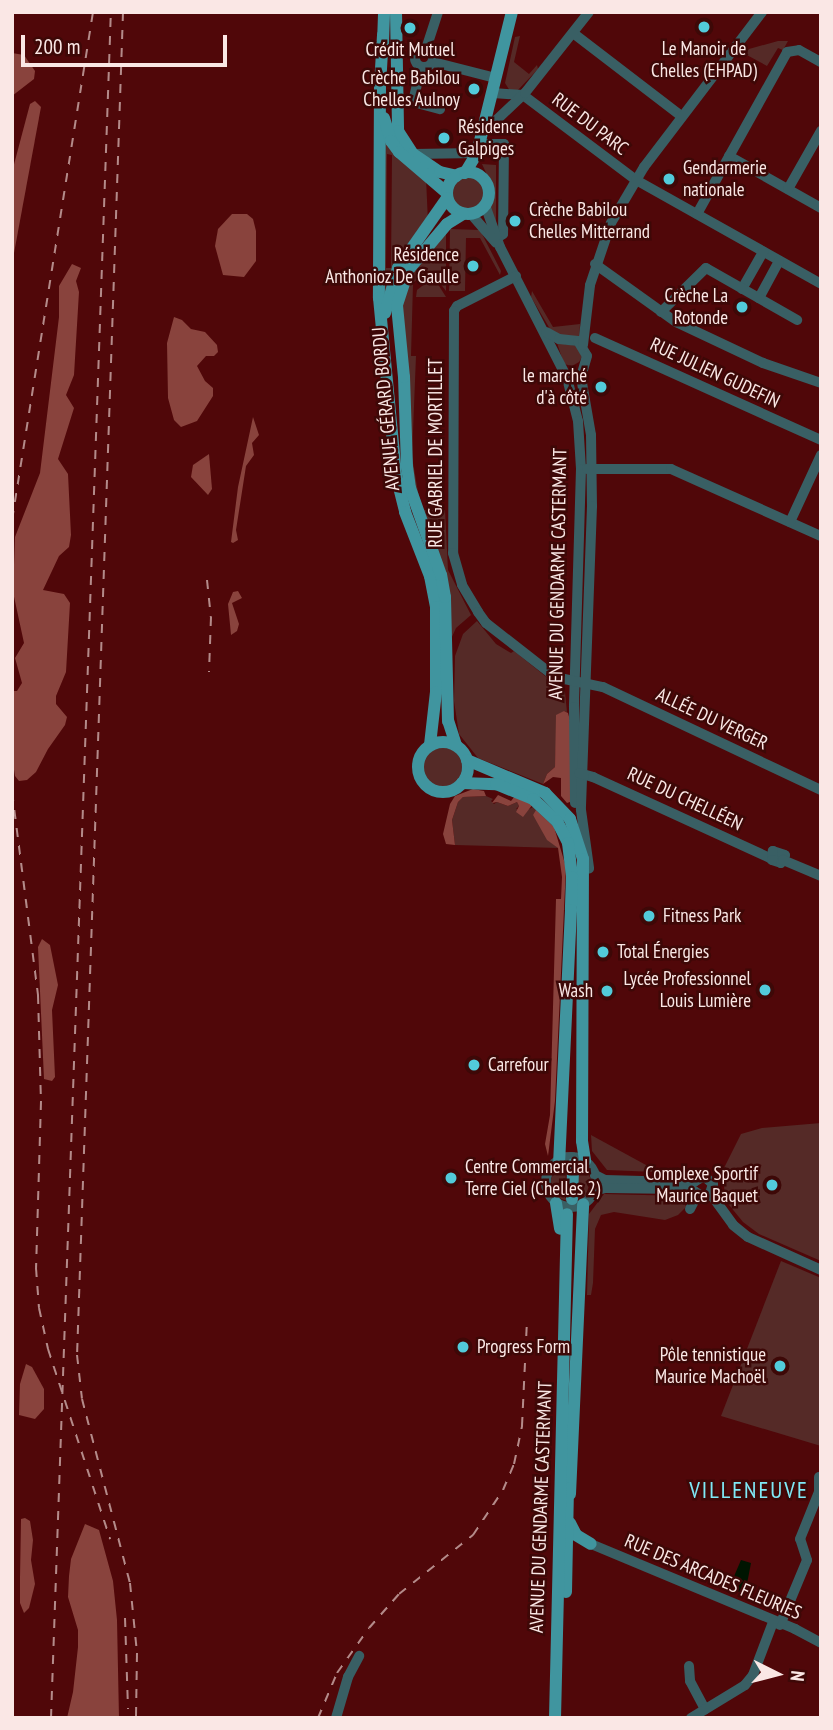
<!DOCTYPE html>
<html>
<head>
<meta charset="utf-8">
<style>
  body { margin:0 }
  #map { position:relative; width:833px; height:1730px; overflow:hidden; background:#500709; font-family:"PT Sans Narrow",sans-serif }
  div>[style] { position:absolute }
  .green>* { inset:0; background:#552a27 }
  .round { border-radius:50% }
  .forest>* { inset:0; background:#89433d }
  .water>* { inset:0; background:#001501 }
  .major-tunnel>* { height:12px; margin-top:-6px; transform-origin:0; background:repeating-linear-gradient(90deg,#6a292a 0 12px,transparent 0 18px) }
  .minor>* { height:10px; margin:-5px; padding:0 5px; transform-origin:5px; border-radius:5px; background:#395f64 }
  .minor>.ring { margin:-5px; padding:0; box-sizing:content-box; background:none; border:10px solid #395f64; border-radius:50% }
  .major>* { height:12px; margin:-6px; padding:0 6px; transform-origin:6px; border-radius:6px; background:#40959f }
  .major>.ring { margin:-6px; padding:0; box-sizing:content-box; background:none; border:12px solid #40959f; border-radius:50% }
  .rail>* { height:2px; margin-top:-1px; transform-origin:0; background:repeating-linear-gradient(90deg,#b48b8a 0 9px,transparent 0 18px) }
  .dots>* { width:19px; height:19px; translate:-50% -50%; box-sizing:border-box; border:4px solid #3d0807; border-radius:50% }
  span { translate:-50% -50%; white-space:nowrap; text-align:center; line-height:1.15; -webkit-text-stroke:5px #3d0807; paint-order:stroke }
  .poi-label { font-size:19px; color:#fae7e5 }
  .right { translate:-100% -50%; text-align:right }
  .left { translate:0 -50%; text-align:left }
  .street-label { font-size:19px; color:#fae7e5 }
  .quarter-label { font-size:23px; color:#7fe9f7; letter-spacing:2px }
  .frame { position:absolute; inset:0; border:14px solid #fae7e5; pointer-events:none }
  .north { position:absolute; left:742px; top:1639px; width:70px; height:70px; -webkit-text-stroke:5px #3d0807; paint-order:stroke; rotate:96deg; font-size:19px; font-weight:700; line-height:28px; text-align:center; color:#fae7e5 }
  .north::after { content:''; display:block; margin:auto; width:24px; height:32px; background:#fae7e5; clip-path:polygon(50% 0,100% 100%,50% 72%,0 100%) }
  .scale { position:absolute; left:21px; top:35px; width:206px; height:32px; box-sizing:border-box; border:4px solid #fae7e5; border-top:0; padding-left:9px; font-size:21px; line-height:24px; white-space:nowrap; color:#fae7e5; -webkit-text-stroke:5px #3d0807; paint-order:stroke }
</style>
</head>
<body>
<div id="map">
  <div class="green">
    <i style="clip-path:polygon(520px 36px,514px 62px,529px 74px,537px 65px,538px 69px,517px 91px,510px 91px,505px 83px,515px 37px)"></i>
    <i style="clip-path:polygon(778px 41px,788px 41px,783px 50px,778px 48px,767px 66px,745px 54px,749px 49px)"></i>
    <i style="clip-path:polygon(evenodd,381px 127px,426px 178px,428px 222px,384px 301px,381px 127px,387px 154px,392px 155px,391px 268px,386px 268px,387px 154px)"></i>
    <i style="clip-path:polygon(482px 164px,496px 165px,496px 227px,489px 207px,493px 188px)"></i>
    <i class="round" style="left:452px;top:177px;width:32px;height:32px"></i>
    <i style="clip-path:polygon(450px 229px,480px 230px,501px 271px,500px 275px,480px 238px,466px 238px,465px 291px,449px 291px)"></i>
    <i style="clip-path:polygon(446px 230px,446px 291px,432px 273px,419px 276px,413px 284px,411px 356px,416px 356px,412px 457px,418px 492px,423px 510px,445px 510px,448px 570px,471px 615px,456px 628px,451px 639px,414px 496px,399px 317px,403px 284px)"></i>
    <i style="clip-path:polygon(431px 279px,436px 281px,446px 297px,416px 297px,417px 290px)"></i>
    <i style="clip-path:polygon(532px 291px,553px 327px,580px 324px,579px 340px,561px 337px,550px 329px,531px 297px)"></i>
    <i style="clip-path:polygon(557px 343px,578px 346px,582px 357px,579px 362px,572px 366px,564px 364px)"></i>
    <i style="clip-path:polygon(477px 621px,496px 644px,511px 653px,514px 651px,565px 692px,567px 712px,564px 711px,557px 729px,555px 767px,547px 774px,543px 784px,478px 758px,459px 734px,454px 701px,455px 656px,463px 634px)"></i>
    <i class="round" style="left:422px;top:747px;width:40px;height:40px"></i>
    <i style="clip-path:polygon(486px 796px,493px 799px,491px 801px,494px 804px,497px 802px,508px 806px,517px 802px,519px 806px,516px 809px,526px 811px,536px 805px,554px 827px,533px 815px,558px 848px,455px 845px,452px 820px,458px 802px,463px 797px)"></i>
    <i style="clip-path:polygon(821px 1123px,821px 1261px,759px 1234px,743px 1222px,725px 1200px,723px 1170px,741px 1134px,762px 1128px)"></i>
    <i style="clip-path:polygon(591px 1135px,657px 1171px,656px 1172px,607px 1170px,592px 1151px)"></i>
    <i style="clip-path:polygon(evenodd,569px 1161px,582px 1164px,591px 1179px,586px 1195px,571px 1202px,558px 1198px,550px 1185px,554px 1169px,569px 1161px,566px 1165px,576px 1165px,575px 1199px,565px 1198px,566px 1165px)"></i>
    <i style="clip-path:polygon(604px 1194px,683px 1196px,686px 1207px,678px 1215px,665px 1220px,614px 1212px,601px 1215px,595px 1229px,593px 1283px,591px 1295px,587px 1295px,589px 1214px)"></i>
    <i style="clip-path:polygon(781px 1261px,821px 1278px,821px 1446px,721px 1416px)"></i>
  </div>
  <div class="forest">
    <i style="clip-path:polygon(12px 53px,24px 55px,35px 71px,34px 79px,12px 96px)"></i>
    <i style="clip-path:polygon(35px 101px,41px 107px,12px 264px,12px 172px,30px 104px)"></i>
    <i style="clip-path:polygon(232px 214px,247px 214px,253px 219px,256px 231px,256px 261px,244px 277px,223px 275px,215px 246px,218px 229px)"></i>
    <i style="clip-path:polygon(72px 264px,81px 268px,76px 281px,79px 292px,74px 375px,66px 395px,74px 408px,58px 459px,68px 474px,71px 535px,69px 547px,59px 556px,43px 590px,64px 594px,70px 603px,66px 672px,56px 696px,56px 704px,67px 717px,65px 725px,48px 749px,36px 772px,27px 780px,19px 781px,15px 776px,12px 757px,12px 691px,17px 691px,22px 683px,15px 658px,24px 643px,13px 592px,15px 537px,40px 473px,59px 317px,59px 286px)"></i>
    <i style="clip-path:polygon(174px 317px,182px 320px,191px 329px,205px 332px,217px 345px,218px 352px,214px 356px,206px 356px,197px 366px,205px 381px,213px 388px,213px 396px,197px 421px,181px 427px,174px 420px,168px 398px,167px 343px)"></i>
    <i style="clip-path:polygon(253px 417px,259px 435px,252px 443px,254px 455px,246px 466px,236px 530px,238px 540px,233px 543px,231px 542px,238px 487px)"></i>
    <i style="clip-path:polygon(209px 454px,212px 489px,208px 495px,191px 477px,193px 465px)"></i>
    <i style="clip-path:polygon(238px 591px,242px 598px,232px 603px,239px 624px,237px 631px,231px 635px,228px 604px,233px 592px)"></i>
    <i style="clip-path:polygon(564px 711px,568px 713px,571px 724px,570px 802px,567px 803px,561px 796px,561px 778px,553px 777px,543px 784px,547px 774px,555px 767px,556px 715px)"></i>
    <i style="clip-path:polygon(473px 789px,484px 791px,486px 796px,463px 797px,458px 802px,452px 820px,455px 845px,446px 844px,443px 834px,450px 804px,455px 796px)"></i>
    <i style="clip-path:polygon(498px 795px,511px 801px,515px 796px,533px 804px,523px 817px,516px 812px,519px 806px,517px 802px,508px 806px,497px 802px,492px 803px)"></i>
    <i style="clip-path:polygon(536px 810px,554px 827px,566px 867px,555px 1101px,548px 1156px,545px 1144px,550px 1115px,556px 899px,561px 899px,562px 877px,558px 848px,547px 840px,533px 815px)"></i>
    <i style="clip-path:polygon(42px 939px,50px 945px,58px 985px,52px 1010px,55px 1077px,52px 1081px,44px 1079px,38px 947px)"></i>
    <i style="clip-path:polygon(26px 1364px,32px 1367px,44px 1389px,44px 1409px,35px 1419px,19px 1415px,20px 1384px)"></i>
    <i style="clip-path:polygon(25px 1518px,30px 1521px,33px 1540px,31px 1560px,35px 1584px,29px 1608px,24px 1613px,20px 1603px,20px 1578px,21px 1519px)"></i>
    <i style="clip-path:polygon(85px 1524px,99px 1530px,113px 1581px,117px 1620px,119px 1718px,67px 1718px,73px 1692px,78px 1647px,78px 1630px,68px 1597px,69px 1576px,71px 1559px)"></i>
  </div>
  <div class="water">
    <i style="clip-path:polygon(741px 1560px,751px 1563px,745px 1594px,729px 1588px)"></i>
  </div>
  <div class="major-tunnel">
    <i style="left:568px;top:1164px;width:15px;rotate:-86deg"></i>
  </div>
  <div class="minor">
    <i style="left:573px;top:33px;width:136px;rotate:37.5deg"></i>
    <i class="ring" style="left:415px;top:49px;width:8px;height:8px"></i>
    <i style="left:426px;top:49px;width:39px;rotate:-72deg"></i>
    <i style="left:433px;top:62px;width:65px;rotate:14.3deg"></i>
    <i style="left:421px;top:67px;width:36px;rotate:103deg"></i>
    <i style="left:413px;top:102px;width:28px;rotate:15deg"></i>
    <i style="left:493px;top:93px;width:30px;rotate:4deg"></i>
    <i style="left:523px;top:95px;width:141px;rotate:37deg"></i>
    <i style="left:636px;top:180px;width:212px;rotate:29.3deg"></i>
    <i style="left:486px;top:130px;width:54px;rotate:-43.5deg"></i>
    <i style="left:525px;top:93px;width:103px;rotate:-51.7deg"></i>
    <i style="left:483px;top:144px;width:21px"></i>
    <i style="left:504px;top:144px;width:90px;rotate:90.6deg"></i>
    <i style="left:503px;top:234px;width:7px;rotate:146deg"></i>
    <i style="left:413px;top:154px;width:64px;rotate:-0.9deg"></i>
    <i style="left:729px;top:156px;width:106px;rotate:29.5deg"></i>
    <i style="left:788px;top:189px;width:67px;rotate:-60.4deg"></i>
    <i style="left:485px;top:205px;width:45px;rotate:70.3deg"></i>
    <i style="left:500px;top:247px;width:147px;rotate:62.9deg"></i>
    <i style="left:567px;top:378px;width:44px;rotate:75.7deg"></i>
    <i style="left:578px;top:421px;width:48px;rotate:86.4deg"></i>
    <i style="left:581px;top:469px;width:238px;rotate:91.7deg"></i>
    <i style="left:574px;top:707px;width:96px;rotate:89.4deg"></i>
    <i style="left:471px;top:214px;width:38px;rotate:49deg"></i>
    <i style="left:697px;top:214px;width:185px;rotate:-60.9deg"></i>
    <i style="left:787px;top:52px;width:12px;rotate:-9deg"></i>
    <i style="left:799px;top:50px;width:25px;rotate:29deg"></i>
    <i style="left:595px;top:264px;width:100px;rotate:35.6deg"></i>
    <i style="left:676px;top:322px;width:96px;rotate:25.2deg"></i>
    <i style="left:763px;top:363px;width:61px;rotate:19deg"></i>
    <i style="left:516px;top:276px;width:66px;rotate:153deg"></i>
    <i style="left:457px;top:306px;width:6px;rotate:121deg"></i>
    <i style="left:454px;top:311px;width:242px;rotate:90.2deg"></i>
    <i style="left:453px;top:553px;width:33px;rotate:74deg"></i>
    <i style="left:462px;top:585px;width:31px;rotate:59deg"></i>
    <i style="left:478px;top:612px;width:14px;rotate:54deg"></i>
    <i style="left:486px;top:623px;width:88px;rotate:38deg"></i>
    <i style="left:555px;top:677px;width:49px;rotate:11.8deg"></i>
    <i style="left:603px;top:687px;width:241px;rotate:25.3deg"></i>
    <i style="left:742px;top:289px;width:43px;rotate:-60.4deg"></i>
    <i style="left:759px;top:298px;width:42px;rotate:-61.6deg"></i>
    <i style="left:661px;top:312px;width:63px;rotate:-44.4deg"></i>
    <i style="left:706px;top:268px;width:105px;rotate:29.7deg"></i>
    <i style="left:546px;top:332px;width:15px;rotate:28deg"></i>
    <i style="left:559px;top:339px;width:19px;rotate:6deg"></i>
    <i style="left:578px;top:341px;width:17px;rotate:59deg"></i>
    <i style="left:587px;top:356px;width:22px;rotate:106deg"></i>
    <i style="left:581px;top:377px;width:59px;rotate:80.2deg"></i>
    <i style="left:591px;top:435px;width:71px;rotate:89.2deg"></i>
    <i style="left:592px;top:506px;width:304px;rotate:92.1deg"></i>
    <i style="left:581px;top:810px;width:59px;rotate:82.1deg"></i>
    <i style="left:595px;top:338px;width:248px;rotate:24.3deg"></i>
    <i style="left:583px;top:345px;width:60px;rotate:-83.3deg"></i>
    <i style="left:590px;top:285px;width:65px;rotate:-71.3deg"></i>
    <i style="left:611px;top:223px;width:65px;rotate:-59.5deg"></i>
    <i style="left:644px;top:167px;width:195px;rotate:-52.7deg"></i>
    <i style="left:587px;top:469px;width:84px"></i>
    <i style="left:671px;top:469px;width:164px;rotate:24.1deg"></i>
    <i style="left:790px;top:522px;width:74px;rotate:-65.2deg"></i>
    <i style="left:579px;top:773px;width:15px;rotate:16deg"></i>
    <i style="left:593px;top:777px;width:195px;rotate:24.6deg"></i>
    <i style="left:783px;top:860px;width:5px;rotate:-68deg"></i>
    <i style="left:785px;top:855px;width:13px;rotate:-162deg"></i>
    <i style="left:773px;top:851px;width:9px;rotate:96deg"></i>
    <i style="left:772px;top:860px;width:9px;rotate:18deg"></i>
    <i style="left:781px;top:863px;width:4px;rotate:-56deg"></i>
    <i style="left:783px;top:860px;width:41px;rotate:22.8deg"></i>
    <i class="ring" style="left:546px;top:1157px;width:40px;height:40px"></i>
    <i style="left:595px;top:1175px;width:11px;rotate:27deg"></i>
    <i style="left:605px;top:1180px;width:74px;rotate:1.5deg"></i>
    <i style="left:679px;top:1182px;width:15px"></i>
    <i style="left:694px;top:1182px;width:12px;rotate:-31deg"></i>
    <i style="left:704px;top:1176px;width:12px;rotate:42deg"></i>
    <i style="left:713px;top:1184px;width:9px;rotate:108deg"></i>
    <i style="left:594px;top:1191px;width:11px;rotate:-15deg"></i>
    <i style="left:605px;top:1188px;width:74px;rotate:0.8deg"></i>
    <i style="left:679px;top:1189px;width:15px;rotate:8deg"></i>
    <i style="left:694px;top:1191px;width:11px;rotate:34deg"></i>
    <i style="left:703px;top:1197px;width:8px;rotate:-30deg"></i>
    <i style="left:710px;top:1193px;width:39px;rotate:54deg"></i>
    <i style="left:733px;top:1225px;width:19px;rotate:39deg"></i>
    <i style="left:748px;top:1237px;width:80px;rotate:24.3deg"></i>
    <i style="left:690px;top:1209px;width:16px;rotate:-63deg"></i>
    <i style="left:591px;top:1544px;width:221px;rotate:22.6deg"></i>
    <i style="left:795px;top:1629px;width:30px;rotate:28deg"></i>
    <i style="left:780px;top:1625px;width:70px;rotate:-67.4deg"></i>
    <i style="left:807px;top:1560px;width:22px;rotate:-108deg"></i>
    <i style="left:800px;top:1539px;width:51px;rotate:-68deg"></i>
    <i style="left:819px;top:1492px;width:15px;rotate:-90deg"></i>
    <i style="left:689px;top:1666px;width:15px;rotate:86deg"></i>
    <i style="left:690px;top:1681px;width:32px;rotate:62deg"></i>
    <i style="left:336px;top:1718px;width:43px;rotate:-73.7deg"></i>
    <i style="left:348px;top:1677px;width:24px;rotate:-62deg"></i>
    <i style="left:691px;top:1718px;width:63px;rotate:-31.4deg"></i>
    <i style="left:745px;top:1685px;width:13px;rotate:-51deg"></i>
    <i style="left:753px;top:1675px;width:57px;rotate:-69.3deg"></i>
  </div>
  <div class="major">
    <i style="left:396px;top:12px;width:119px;rotate:89deg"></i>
    <i style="left:398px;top:131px;width:27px;rotate:57deg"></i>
    <i style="left:413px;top:154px;width:32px;rotate:34deg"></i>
    <i style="left:440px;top:172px;width:17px;rotate:13deg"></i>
    <i style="left:383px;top:35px;width:51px;rotate:93.4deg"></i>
    <i style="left:380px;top:86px;width:212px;rotate:90.3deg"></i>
    <i style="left:379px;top:298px;width:178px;rotate:84.5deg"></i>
    <i style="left:396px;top:475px;width:38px;rotate:76deg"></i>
    <i style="left:405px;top:512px;width:69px;rotate:68.7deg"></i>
    <i style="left:430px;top:576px;width:32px;rotate:79deg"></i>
    <i style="left:436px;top:607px;width:85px;rotate:90deg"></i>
    <i style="left:436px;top:692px;width:53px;rotate:96.5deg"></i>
    <i style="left:383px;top:43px;width:31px;rotate:-88deg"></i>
    <i style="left:384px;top:118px;width:24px;rotate:73deg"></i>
    <i style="left:391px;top:141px;width:14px;rotate:54deg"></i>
    <i style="left:399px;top:152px;width:63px;rotate:40.5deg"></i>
    <i class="ring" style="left:447px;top:172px;width:30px;height:30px"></i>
    <i style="left:465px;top:173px;width:23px;rotate:-59deg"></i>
    <i style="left:477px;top:153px;width:145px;rotate:-76.1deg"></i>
    <i style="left:385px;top:313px;width:47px;rotate:-73.9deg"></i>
    <i style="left:398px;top:268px;width:85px;rotate:-55deg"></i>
    <i class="ring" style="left:418px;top:742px;width:38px;height:38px"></i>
    <i style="left:456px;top:745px;width:25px;rotate:-108deg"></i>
    <i style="left:448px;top:721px;width:124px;rotate:-91.4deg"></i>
    <i style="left:445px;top:597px;width:22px;rotate:-100deg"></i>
    <i style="left:441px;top:575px;width:92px;rotate:-109.6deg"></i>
    <i style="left:410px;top:488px;width:21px;rotate:-98deg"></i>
    <i style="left:407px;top:467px;width:90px;rotate:-91.9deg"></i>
    <i style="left:404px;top:377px;width:72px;rotate:-95.6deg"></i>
    <i style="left:397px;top:305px;width:38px;rotate:-72deg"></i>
    <i style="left:409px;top:269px;width:59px;rotate:-49.8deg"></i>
    <i style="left:447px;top:224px;width:19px;rotate:-32deg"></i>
    <i style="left:467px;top:760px;width:85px;rotate:22.9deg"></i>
    <i style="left:545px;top:793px;width:36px;rotate:46deg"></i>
    <i style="left:570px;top:819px;width:42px;rotate:72deg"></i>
    <i style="left:583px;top:859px;width:282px;rotate:90.2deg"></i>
    <i style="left:582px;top:1141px;width:20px;rotate:81deg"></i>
    <i style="left:462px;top:783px;width:34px;rotate:2deg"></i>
    <i style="left:496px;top:784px;width:40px;rotate:22deg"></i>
    <i style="left:533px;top:799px;width:33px;rotate:43deg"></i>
    <i style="left:557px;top:821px;width:25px;rotate:63deg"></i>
    <i style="left:568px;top:843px;width:34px;rotate:83deg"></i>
    <i style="left:572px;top:877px;width:33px;rotate:92deg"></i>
    <i style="left:571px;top:910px;width:250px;rotate:92.7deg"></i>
    <i style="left:572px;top:1199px;width:35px;rotate:-88deg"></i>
    <i style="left:556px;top:1203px;width:26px;rotate:81deg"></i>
    <i style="left:570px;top:1494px;width:290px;rotate:-87.4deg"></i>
    <i style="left:570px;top:1523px;width:13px;rotate:63deg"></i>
    <i style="left:576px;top:1535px;width:17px;rotate:31deg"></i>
    <i style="left:566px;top:1592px;width:104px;rotate:-88.9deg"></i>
    <i style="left:555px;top:1718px;width:504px;rotate:-88.64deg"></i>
  </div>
  <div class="rail">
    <i style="left:123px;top:12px;width:1344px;rotate:91.96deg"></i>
    <i style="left:77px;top:1355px;width:44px;rotate:83.5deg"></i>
    <i style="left:82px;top:1399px;width:190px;rotate:75.4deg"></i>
    <i style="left:130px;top:1583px;width:70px;rotate:84.3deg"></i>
    <i style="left:137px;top:1653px;width:65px;rotate:90.9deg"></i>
    <i style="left:12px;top:520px;width:514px;rotate:-80.94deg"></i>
    <i style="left:207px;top:580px;width:37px;rotate:84deg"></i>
    <i style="left:211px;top:617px;width:55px;rotate:92.1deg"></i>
    <i style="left:12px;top:792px;width:205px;rotate:82.7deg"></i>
    <i style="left:38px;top:995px;width:106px;rotate:88.4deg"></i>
    <i style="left:41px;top:1101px;width:167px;rotate:91.7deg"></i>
    <i style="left:36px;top:1268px;width:40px;rotate:85.7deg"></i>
    <i style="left:39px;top:1308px;width:42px;rotate:77.6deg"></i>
    <i style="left:48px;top:1349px;width:200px;rotate:71.9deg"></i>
    <i style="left:125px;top:1618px;width:91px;rotate:88.1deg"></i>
    <i style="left:51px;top:1718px;width:1707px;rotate:-87.99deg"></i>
    <i style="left:318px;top:1718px;width:49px;rotate:-67.1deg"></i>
    <i style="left:337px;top:1673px;width:55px;rotate:-54.6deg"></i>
    <i style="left:369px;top:1628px;width:45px;rotate:-48.6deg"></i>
    <i style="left:399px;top:1594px;width:95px;rotate:-38.6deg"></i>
    <i style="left:473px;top:1535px;width:54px;rotate:-56.3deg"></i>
    <i style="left:503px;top:1490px;width:28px;rotate:-67deg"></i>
    <i style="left:514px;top:1464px;width:39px;rotate:-78deg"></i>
    <i style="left:522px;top:1426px;width:107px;rotate:-87.3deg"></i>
  </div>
  <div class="dots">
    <i style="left:704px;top:27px;background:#52cbda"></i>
    <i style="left:410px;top:28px;background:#52cbda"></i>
    <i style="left:474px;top:89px;background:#52cbda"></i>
    <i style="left:444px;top:138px;background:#52cbda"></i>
    <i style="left:669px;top:179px;background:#52cbda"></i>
    <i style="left:515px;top:221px;background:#52cbda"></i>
    <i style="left:473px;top:266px;background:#52cbda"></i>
    <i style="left:742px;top:307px;background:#52cbda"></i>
    <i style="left:601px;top:387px;background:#52cbda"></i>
    <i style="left:649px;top:916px;background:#52cbda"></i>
    <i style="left:603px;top:952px;background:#52cbda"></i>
    <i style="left:765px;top:990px;background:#52cbda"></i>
    <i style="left:607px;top:991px;background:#52cbda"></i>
    <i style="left:474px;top:1065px;background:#52cbda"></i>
    <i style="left:451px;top:1178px;background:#52cbda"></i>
    <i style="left:772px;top:1185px;background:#52cbda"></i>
    <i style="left:463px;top:1347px;background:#52cbda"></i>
    <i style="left:780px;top:1366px;background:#52cbda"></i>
  </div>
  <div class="poi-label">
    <span style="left:704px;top:60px">Le Manoir de<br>Chelles (EHPAD)</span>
    <span style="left:410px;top:50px">Crédit Mutuel</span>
    <span class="right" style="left:460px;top:89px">Crèche Babilou<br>Chelles Aulnoy</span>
    <span class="left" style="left:458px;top:138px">Résidence<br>Galpiges</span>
    <span class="left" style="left:683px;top:179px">Gendarmerie<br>nationale</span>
    <span class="left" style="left:529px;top:221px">Crèche Babilou<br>Chelles Mitterrand</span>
    <span class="right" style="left:459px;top:266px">Résidence<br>Anthonioz De Gaulle</span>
    <span class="right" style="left:728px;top:307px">Crèche La<br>Rotonde</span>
    <span class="right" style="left:587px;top:387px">le marché<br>d'à côté</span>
    <span class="left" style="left:663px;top:916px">Fitness Park</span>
    <span class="left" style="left:617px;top:952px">Total Énergies</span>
    <span class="right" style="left:751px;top:990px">Lycée Professionnel<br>Louis Lumière</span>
    <span class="right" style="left:593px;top:991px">Wash</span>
    <span class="left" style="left:488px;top:1065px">Carrefour</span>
    <span class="left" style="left:465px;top:1178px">Centre Commercial<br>Terre Ciel (Chelles 2)</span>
    <span class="right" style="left:758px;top:1185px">Complexe Sportif<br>Maurice Baquet</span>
    <span class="left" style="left:477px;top:1347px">Progress Form</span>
    <span class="right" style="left:766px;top:1366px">Pôle tennistique<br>Maurice Machoël</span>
  </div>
  <div class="street-label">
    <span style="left:590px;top:124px;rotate:37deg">RUE DU PARC</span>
    <span style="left:715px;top:373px;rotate:25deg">RUE JULIEN GUDEFIN</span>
    <span style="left:386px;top:409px;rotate:-95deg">AVENUE GÉRARD BORDU</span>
    <span style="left:436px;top:453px;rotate:-90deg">RUE GABRIEL DE MORTILLET</span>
    <span style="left:558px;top:574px;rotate:-89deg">AVENUE DU GENDARME CASTERMANT</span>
    <span style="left:712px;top:719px;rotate:25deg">ALLÉE DU VERGER</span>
    <span style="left:685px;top:799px;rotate:25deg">RUE DU CHELLÉEN</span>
    <span style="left:541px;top:1507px;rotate:-88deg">AVENUE DU GENDARME CASTERMANT</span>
    <span style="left:713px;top:1577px;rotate:23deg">RUE DES ARCADES FLEURIES</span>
  </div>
  <div class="quarter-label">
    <span style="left:749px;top:1490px">VILLENEUVE</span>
  </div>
  <div class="frame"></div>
  <div class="north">N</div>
  <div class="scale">200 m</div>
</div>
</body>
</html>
